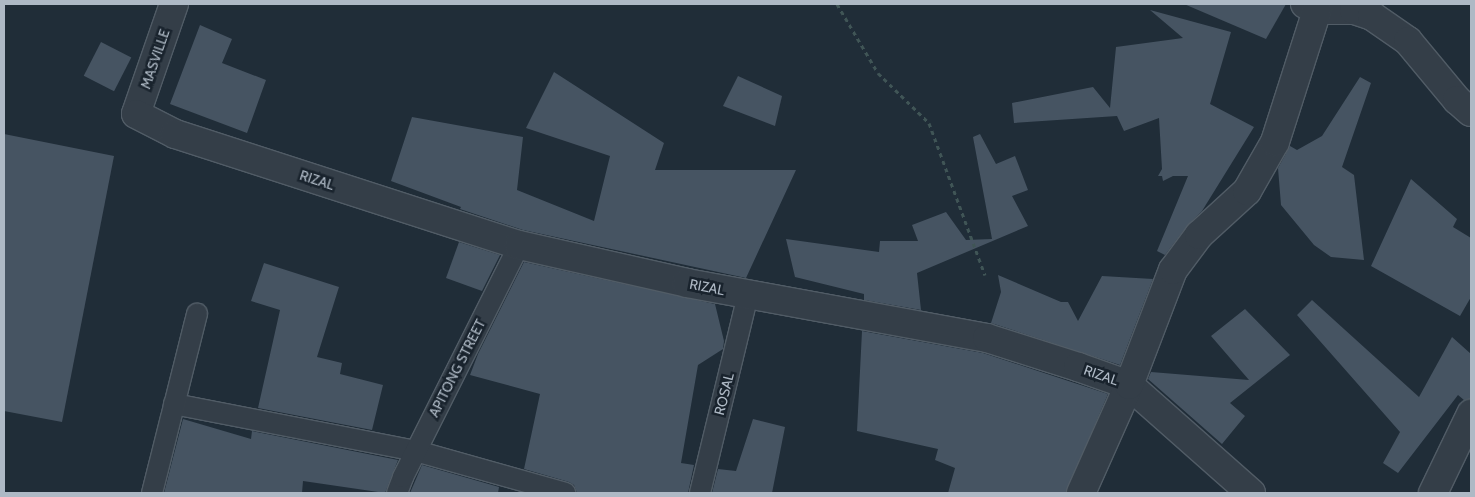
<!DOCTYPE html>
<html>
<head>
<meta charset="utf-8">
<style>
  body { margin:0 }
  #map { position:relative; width:1475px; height:497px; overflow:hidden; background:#202d38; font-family:Cabin,sans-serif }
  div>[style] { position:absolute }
  .building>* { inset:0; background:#465462; transform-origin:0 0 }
  .path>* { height:3px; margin-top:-1.5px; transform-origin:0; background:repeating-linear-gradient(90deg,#405556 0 4px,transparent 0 8px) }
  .roads { filter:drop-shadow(1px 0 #515c66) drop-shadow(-1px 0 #515c66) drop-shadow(0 1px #515c66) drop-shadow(0 -1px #515c66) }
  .service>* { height:20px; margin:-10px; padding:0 10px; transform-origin:10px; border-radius:10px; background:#343e48 }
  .minor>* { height:28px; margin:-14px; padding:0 14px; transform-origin:14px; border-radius:14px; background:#343e48 }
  span { translate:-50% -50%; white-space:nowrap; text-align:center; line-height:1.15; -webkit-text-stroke:5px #19232d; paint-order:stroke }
  .street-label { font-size:14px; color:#aeb9c5 }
  .frame { position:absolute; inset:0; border:5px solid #aeb9c5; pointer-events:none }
</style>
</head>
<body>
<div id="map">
  <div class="building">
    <i style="clip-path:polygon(1184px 4px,1286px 4px,1266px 39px)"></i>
    <i style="clip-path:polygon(1150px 10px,1231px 32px,1210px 104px,1254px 127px,1202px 211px,1187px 226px,1165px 255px,1157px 251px,1188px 176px,1173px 176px,1163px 181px,1162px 176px,1158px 176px,1162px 169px,1159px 118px,1124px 131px,1117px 116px,1014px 123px,1012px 103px,1093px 87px,1110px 108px,1116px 47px,1183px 38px)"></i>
    <i style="clip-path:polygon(200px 25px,232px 39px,222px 63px,266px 80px,247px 133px,170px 104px)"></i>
    <i style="left:101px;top:42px;width:34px;height:38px;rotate:27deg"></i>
    <i style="clip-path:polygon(554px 72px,664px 143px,655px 170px,796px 170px,746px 278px,523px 230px,460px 209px,461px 207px,391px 181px,412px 117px,523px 137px,517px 190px,594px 221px,610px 156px,526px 128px)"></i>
    <i style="clip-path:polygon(738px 76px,782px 96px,775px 126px,723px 106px)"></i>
    <i style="clip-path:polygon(1360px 77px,1371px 83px,1342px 167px,1354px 175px,1364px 260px,1331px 257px,1314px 245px,1281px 205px,1278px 168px,1290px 146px,1297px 150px,1322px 136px)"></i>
    <i style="clip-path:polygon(4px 134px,114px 156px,62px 422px,4px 411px)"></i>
    <i style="clip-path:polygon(980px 134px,996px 164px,1015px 156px,1028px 190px,1012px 196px,1028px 226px,917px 273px,921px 310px,864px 300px,864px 294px,795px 277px,786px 239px,879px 252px,880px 241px,918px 241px,912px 225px,946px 212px,966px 240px,992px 239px,973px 137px)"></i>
    <i style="clip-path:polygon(1411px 179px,1457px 219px,1453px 227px,1471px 238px,1471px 297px,1460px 316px,1371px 266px)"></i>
    <i style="clip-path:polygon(459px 242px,500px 255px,482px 291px,446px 278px)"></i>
    <i style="clip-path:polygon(524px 262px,715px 304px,724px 341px,723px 349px,698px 365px,681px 463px,694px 465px,688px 493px,577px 493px,574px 485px,569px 482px,524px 469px,540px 394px,470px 375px,478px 354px)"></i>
    <i style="clip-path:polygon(264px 263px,339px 287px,317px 357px,342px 363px,340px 374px,383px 385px,372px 430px,258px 408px,280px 310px,251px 301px)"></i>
    <i style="clip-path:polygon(998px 275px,1061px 302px,1068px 302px,1078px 321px,1102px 276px,1153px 279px,1120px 365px,991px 323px,1001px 292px)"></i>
    <i style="clip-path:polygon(1312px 300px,1419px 397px,1452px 337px,1471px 354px,1471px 399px,1464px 400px,1458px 395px,1398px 473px,1383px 463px,1400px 432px,1297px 315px)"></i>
    <i style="clip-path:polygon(1245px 309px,1290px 355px,1230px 403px,1245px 416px,1222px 444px,1148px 379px,1151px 372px,1249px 380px,1211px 336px)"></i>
    <i style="clip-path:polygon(862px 331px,983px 353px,1108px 394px,1066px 493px,948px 493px,955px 468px,935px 460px,938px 449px,857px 431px)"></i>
    <i style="clip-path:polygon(183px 419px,251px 439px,252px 431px,398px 460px,385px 493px,303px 481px,302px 493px,164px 493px)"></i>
    <i style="clip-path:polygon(753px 419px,785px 427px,772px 493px,712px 493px,718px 469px,736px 471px)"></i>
    <i style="clip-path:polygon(422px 465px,499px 487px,498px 493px,410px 493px)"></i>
  </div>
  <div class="path">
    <i style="left:837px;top:4px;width:80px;rotate:59.3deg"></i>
    <i style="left:878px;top:73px;width:71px;rotate:44.4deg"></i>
    <i style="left:929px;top:123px;width:162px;rotate:69.8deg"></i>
  </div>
  <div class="roads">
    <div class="service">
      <i style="left:174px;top:404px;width:247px;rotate:11deg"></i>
      <i style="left:416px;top:451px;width:155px;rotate:15.7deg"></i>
      <i style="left:152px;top:493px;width:185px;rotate:-75.9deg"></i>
      <i style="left:397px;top:493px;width:17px;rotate:-69deg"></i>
      <i style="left:403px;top:477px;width:259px;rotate:-63.4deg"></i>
      <i style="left:700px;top:493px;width:205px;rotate:-76.4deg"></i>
    </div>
    <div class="minor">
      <i style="left:174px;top:4px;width:116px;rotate:109.1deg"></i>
      <i style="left:136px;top:114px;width:44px;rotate:27.1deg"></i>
      <i style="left:175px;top:134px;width:361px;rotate:17.9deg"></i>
      <i style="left:519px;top:245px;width:172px;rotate:12.7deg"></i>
      <i style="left:687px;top:283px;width:305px;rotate:10.4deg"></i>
      <i style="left:987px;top:338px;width:96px;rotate:17.7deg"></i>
      <i style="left:1078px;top:367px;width:54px;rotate:19.4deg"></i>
      <i style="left:1129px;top:385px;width:163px;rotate:41.5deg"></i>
      <i style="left:1305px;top:4px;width:13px;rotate:27deg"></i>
      <i style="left:1317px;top:10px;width:37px"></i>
      <i style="left:1354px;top:10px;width:19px;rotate:18deg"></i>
      <i style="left:1372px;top:16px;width:44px;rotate:34.8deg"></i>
      <i style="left:1408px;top:41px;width:77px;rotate:50.3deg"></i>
      <i style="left:1457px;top:100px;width:18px;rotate:41deg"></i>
      <i style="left:1081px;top:493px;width:118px;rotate:-66deg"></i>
      <i style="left:1129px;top:385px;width:123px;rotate:-69.1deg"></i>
      <i style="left:1173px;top:270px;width:44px;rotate:-53.4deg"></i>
      <i style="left:1199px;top:235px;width:65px;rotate:-42.5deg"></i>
      <i style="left:1247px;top:191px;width:56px;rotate:-60.3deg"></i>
      <i style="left:1275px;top:142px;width:139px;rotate:-72.3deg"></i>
      <i style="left:1433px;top:493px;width:88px;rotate:-64.3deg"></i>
    </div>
  </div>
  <div class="street-label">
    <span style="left:155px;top:59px;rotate:-71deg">MASVILLE</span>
    <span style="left:317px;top:180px;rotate:18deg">RIZAL</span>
    <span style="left:707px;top:287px;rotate:11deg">RIZAL</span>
    <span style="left:457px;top:368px;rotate:-63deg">APITONG STREET</span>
    <span style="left:1101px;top:375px;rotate:19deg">RIZAL</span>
    <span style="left:724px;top:394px;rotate:-76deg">ROSAL</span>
  </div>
  <div class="frame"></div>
</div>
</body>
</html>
